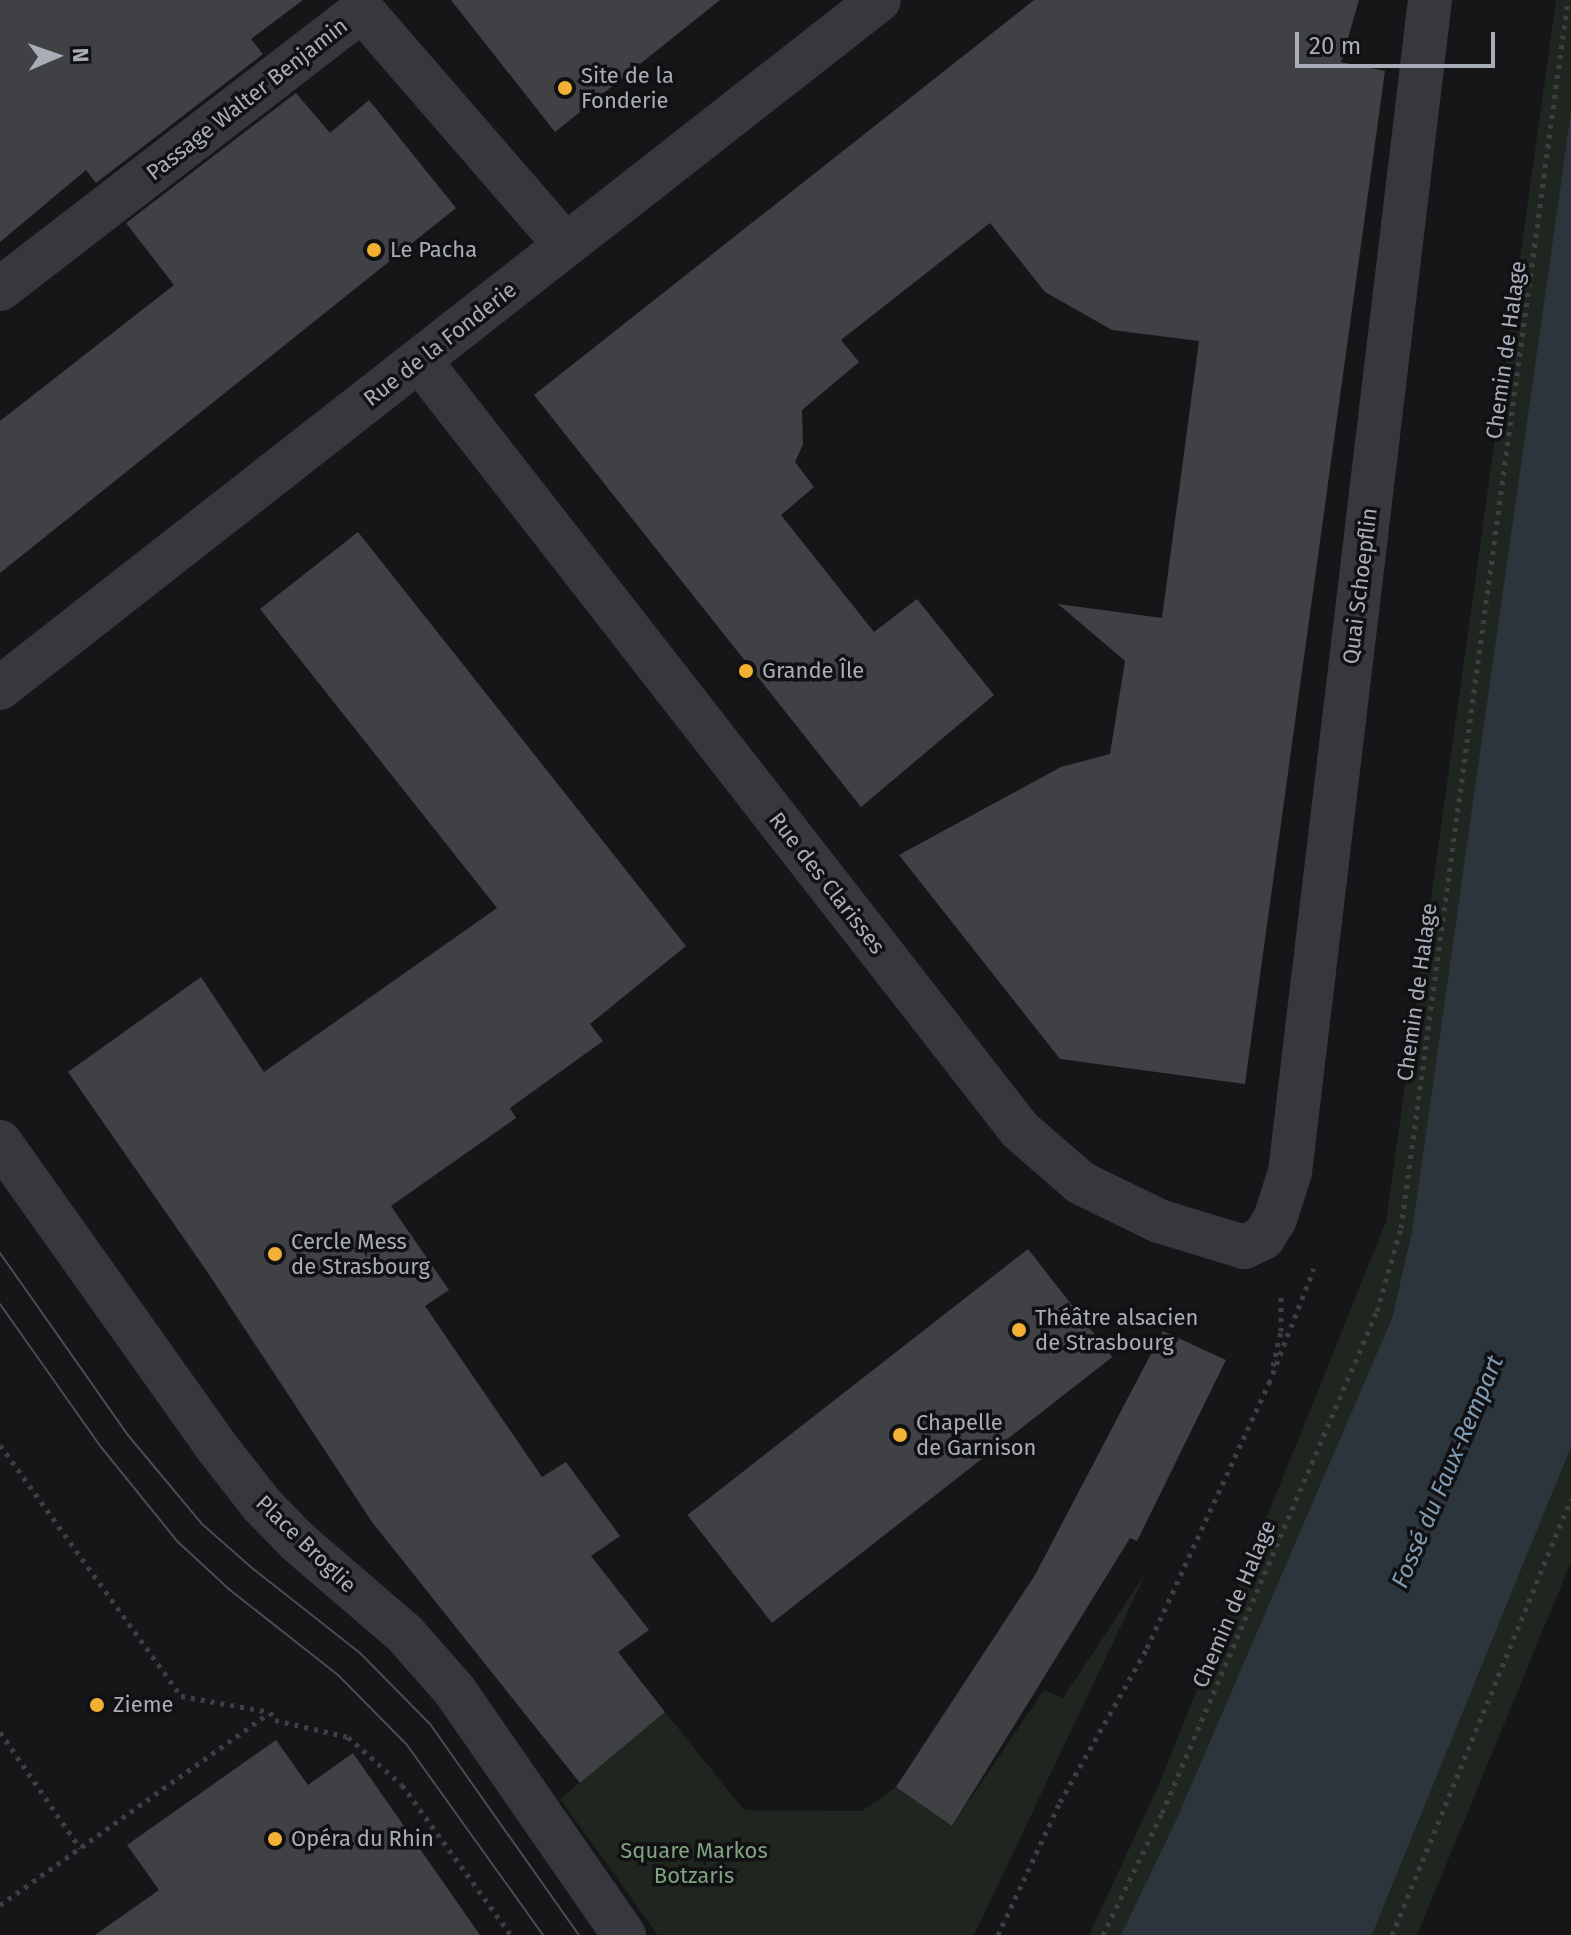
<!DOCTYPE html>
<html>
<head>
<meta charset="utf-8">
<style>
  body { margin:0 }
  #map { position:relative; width:1571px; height:1935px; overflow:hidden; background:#161618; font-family:"Fira Sans",sans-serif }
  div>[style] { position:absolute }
  .green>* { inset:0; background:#1e261f }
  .water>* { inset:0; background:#2c353c }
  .building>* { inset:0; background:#404145; transform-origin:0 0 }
  .path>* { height:5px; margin-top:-2.5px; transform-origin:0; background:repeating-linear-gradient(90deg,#3d3f44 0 4px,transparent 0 10px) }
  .street>* { height:44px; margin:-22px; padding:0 22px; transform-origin:22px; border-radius:22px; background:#37383d }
  .tram>* { height:2px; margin:-1px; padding:0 1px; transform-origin:1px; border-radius:1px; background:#4a4c52 }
  .dots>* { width:22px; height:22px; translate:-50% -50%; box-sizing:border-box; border:4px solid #111113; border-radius:50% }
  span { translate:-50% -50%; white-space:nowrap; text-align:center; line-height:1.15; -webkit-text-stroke:7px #111113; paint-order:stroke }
  .poi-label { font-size:22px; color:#a8adb8 }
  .left { translate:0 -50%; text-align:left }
  .street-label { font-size:22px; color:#a8adb8 }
  .park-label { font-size:22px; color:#7fa381 }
  .water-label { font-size:24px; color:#7f9bb3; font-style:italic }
  .north { position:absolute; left:16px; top:16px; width:80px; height:80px; -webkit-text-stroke:6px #111113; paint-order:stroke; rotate:88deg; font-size:22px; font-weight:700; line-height:32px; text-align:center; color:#a8adb8 }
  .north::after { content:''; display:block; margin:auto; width:28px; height:36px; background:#a8adb8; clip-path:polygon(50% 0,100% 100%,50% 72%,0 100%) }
  .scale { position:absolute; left:1295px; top:32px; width:200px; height:36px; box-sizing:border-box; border:4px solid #a8adb8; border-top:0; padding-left:10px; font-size:24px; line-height:28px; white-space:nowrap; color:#a8adb8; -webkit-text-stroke:6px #111113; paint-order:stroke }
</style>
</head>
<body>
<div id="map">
  <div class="green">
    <i style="clip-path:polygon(1556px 0,1571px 0,1571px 111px,1412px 1231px,1392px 1318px,1176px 1820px,1121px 1935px,1089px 1935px,1157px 1789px,1386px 1222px)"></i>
    <i style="clip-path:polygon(1571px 1447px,1571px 1562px,1417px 1935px,1372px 1935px)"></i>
    <i style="clip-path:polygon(1147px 1571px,974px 1935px,658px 1935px,560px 1799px,665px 1712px,744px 1810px,862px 1811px,896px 1787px,952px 1826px,1044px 1690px,1063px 1698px)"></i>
  </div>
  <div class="water">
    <i style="clip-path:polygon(1571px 111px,1571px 1447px,1372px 1935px,1121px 1935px,1176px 1820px,1392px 1318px,1412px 1231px)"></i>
  </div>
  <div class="building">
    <i style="clip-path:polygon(0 0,303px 0,251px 39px,263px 54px,96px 183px,86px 170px,0 242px)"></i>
    <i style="clip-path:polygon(451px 0,720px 0,555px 132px)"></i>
    <i style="clip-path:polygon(1034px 0,1359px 0,1341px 62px,1385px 71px,1245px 1084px,1060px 1059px,899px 855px,1061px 767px,1110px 754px,1125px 661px,1058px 604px,1162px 618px,1199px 341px,1112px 330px,1045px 292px,990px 223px,841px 340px,859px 362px,802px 410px,803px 444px,795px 462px,814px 487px,781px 515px,874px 632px,917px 599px,994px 695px,861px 807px,534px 395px)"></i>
    <i style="clip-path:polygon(296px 93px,330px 133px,369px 100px,456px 208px,0 573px,0 421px,174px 285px,126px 223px)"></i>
    <i style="clip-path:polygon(358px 532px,686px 946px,590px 1024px,603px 1041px,510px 1108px,516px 1118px,391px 1206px,449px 1290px,425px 1306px,542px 1477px,566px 1462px,620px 1536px,591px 1556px,649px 1630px,618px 1652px,665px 1712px,580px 1783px,372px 1522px,206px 1270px,68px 1072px,201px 977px,264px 1072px,497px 908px,260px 609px)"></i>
    <i style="left:1028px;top:1249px;width:137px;height:432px;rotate:52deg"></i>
    <i style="clip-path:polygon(1163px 1331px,1226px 1360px,1137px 1541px,1130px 1538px,952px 1826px,896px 1787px,1035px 1575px)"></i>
    <i style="clip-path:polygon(276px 1740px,308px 1785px,353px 1753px,480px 1935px,95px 1935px,159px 1890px,127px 1845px)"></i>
  </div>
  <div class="path">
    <i style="left:1273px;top:1366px;width:36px;rotate:-77deg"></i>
    <i style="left:1281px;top:1331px;width:38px;rotate:-90deg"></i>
    <i style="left:0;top:1445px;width:309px;rotate:54.2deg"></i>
    <i style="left:181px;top:1696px;width:90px;rotate:10.2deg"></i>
    <i style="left:270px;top:1712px;width:9px;rotate:58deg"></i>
    <i style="left:275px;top:1720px;width:75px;rotate:13.1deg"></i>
    <i style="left:348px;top:1737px;width:72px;rotate:41.6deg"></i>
    <i style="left:402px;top:1785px;width:185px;rotate:54deg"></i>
    <i style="left:0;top:1732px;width:141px;rotate:55.4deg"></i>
    <i style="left:0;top:1905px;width:330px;rotate:-35.5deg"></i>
    <i style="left:998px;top:1935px;width:147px;rotate:-65deg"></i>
    <i style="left:1060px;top:1802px;width:177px;rotate:-60.5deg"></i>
    <i style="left:1147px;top:1648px;width:292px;rotate:-65.3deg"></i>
    <i style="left:1269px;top:1383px;width:123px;rotate:-68.6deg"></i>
    <i style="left:1103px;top:1935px;width:136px;rotate:-64.2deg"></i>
    <i style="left:1162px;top:1813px;width:546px;rotate:-66.82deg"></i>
    <i style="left:1377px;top:1311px;width:86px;rotate:-73.9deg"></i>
    <i style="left:1401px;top:1228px;width:1239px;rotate:-82.26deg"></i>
    <i style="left:1392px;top:1935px;width:471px;rotate:-67.7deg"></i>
  </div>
  <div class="street">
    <i style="left:0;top:289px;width:457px;rotate:-37.6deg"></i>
    <i style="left:362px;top:10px;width:310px;rotate:49.1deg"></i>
    <i style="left:420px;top:361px;width:975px;rotate:52.04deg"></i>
    <i style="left:1020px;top:1130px;width:81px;rotate:41deg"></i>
    <i style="left:1081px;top:1183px;width:87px;rotate:26deg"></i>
    <i style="left:1159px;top:1221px;width:89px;rotate:17deg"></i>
    <i style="left:1244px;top:1247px;width:21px;rotate:-25deg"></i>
    <i style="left:1263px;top:1238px;width:22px;rotate:-58deg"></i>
    <i style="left:1275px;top:1219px;width:49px;rotate:-72.3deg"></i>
    <i style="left:1290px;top:1172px;width:1180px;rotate:-83.19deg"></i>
    <i style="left:0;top:688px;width:1116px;rotate:-38.05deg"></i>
    <i style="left:0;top:1142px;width:372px;rotate:54.6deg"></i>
    <i style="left:215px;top:1445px;width:76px;rotate:51.9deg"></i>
    <i style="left:262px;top:1505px;width:52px;rotate:45.8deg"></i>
    <i style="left:298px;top:1542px;width:141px;rotate:40.7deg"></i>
    <i style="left:405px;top:1634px;width:76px;rotate:48.7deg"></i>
    <i style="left:455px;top:1691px;width:297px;rotate:55.3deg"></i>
  </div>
  <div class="tram">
    <i style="left:0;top:1253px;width:221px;rotate:54.9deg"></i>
    <i style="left:127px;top:1434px;width:117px;rotate:50.2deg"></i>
    <i style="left:202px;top:1524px;width:67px;rotate:41.3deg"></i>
    <i style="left:252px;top:1568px;width:137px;rotate:38.2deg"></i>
    <i style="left:360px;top:1653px;width:100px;rotate:45.4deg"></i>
    <i style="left:430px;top:1724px;width:258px;rotate:54.8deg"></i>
    <i style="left:0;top:1304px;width:175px;rotate:54.8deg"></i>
    <i style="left:101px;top:1447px;width:122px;rotate:51deg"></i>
    <i style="left:178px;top:1542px;width:71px;rotate:42.7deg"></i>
    <i style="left:230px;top:1590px;width:137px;rotate:38.2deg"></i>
    <i style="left:338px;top:1675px;width:98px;rotate:45.4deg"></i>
    <i style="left:407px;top:1745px;width:234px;rotate:54.4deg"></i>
  </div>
  <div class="dots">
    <i style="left:565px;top:88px;background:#f2b134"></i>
    <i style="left:374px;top:250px;background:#f2b134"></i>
    <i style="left:746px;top:671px;background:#f2b134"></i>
    <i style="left:275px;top:1254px;background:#f2b134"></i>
    <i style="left:1019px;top:1330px;background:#f2b134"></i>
    <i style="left:900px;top:1435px;background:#f2b134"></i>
    <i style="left:97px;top:1705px;background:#f2b134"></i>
    <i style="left:275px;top:1839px;background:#f2b134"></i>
  </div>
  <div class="poi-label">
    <span class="left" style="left:581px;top:88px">Site de la<br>Fonderie</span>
    <span class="left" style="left:390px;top:250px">Le Pacha</span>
    <span class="left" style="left:762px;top:671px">Grande Île</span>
    <span class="left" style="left:291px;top:1254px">Cercle Mess<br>de Strasbourg</span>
    <span class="left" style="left:1035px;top:1330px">Théâtre alsacien<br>de Strasbourg</span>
    <span class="left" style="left:916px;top:1435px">Chapelle<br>de Garnison</span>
    <span class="left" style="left:113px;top:1705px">Zieme</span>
    <span class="left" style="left:291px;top:1839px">Opéra du Rhin</span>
  </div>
  <div class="street-label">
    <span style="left:247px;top:99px;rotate:-38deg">Passage Walter Benjamin</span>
    <span style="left:440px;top:344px;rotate:-38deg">Rue de la Fonderie</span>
    <span style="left:1506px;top:350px;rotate:-82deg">Chemin de Halage</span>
    <span style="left:1360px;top:586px;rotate:-83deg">Quai Schoepflin</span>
    <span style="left:827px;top:883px;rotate:52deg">Rue des Clarisses</span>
    <span style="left:1417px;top:992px;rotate:-82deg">Chemin de Halage</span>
    <span style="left:306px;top:1544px;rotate:44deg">Place Broglie</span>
    <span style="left:1234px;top:1604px;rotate:-67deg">Chemin de Halage</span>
  </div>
  <div class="park-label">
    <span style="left:694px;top:1863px">Square Markos<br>Botzaris</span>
  </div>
  <div class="water-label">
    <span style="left:1448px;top:1472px;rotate:-67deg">Fossé du Faux-Rempart</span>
  </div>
  <div class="north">N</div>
  <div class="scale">20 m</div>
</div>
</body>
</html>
